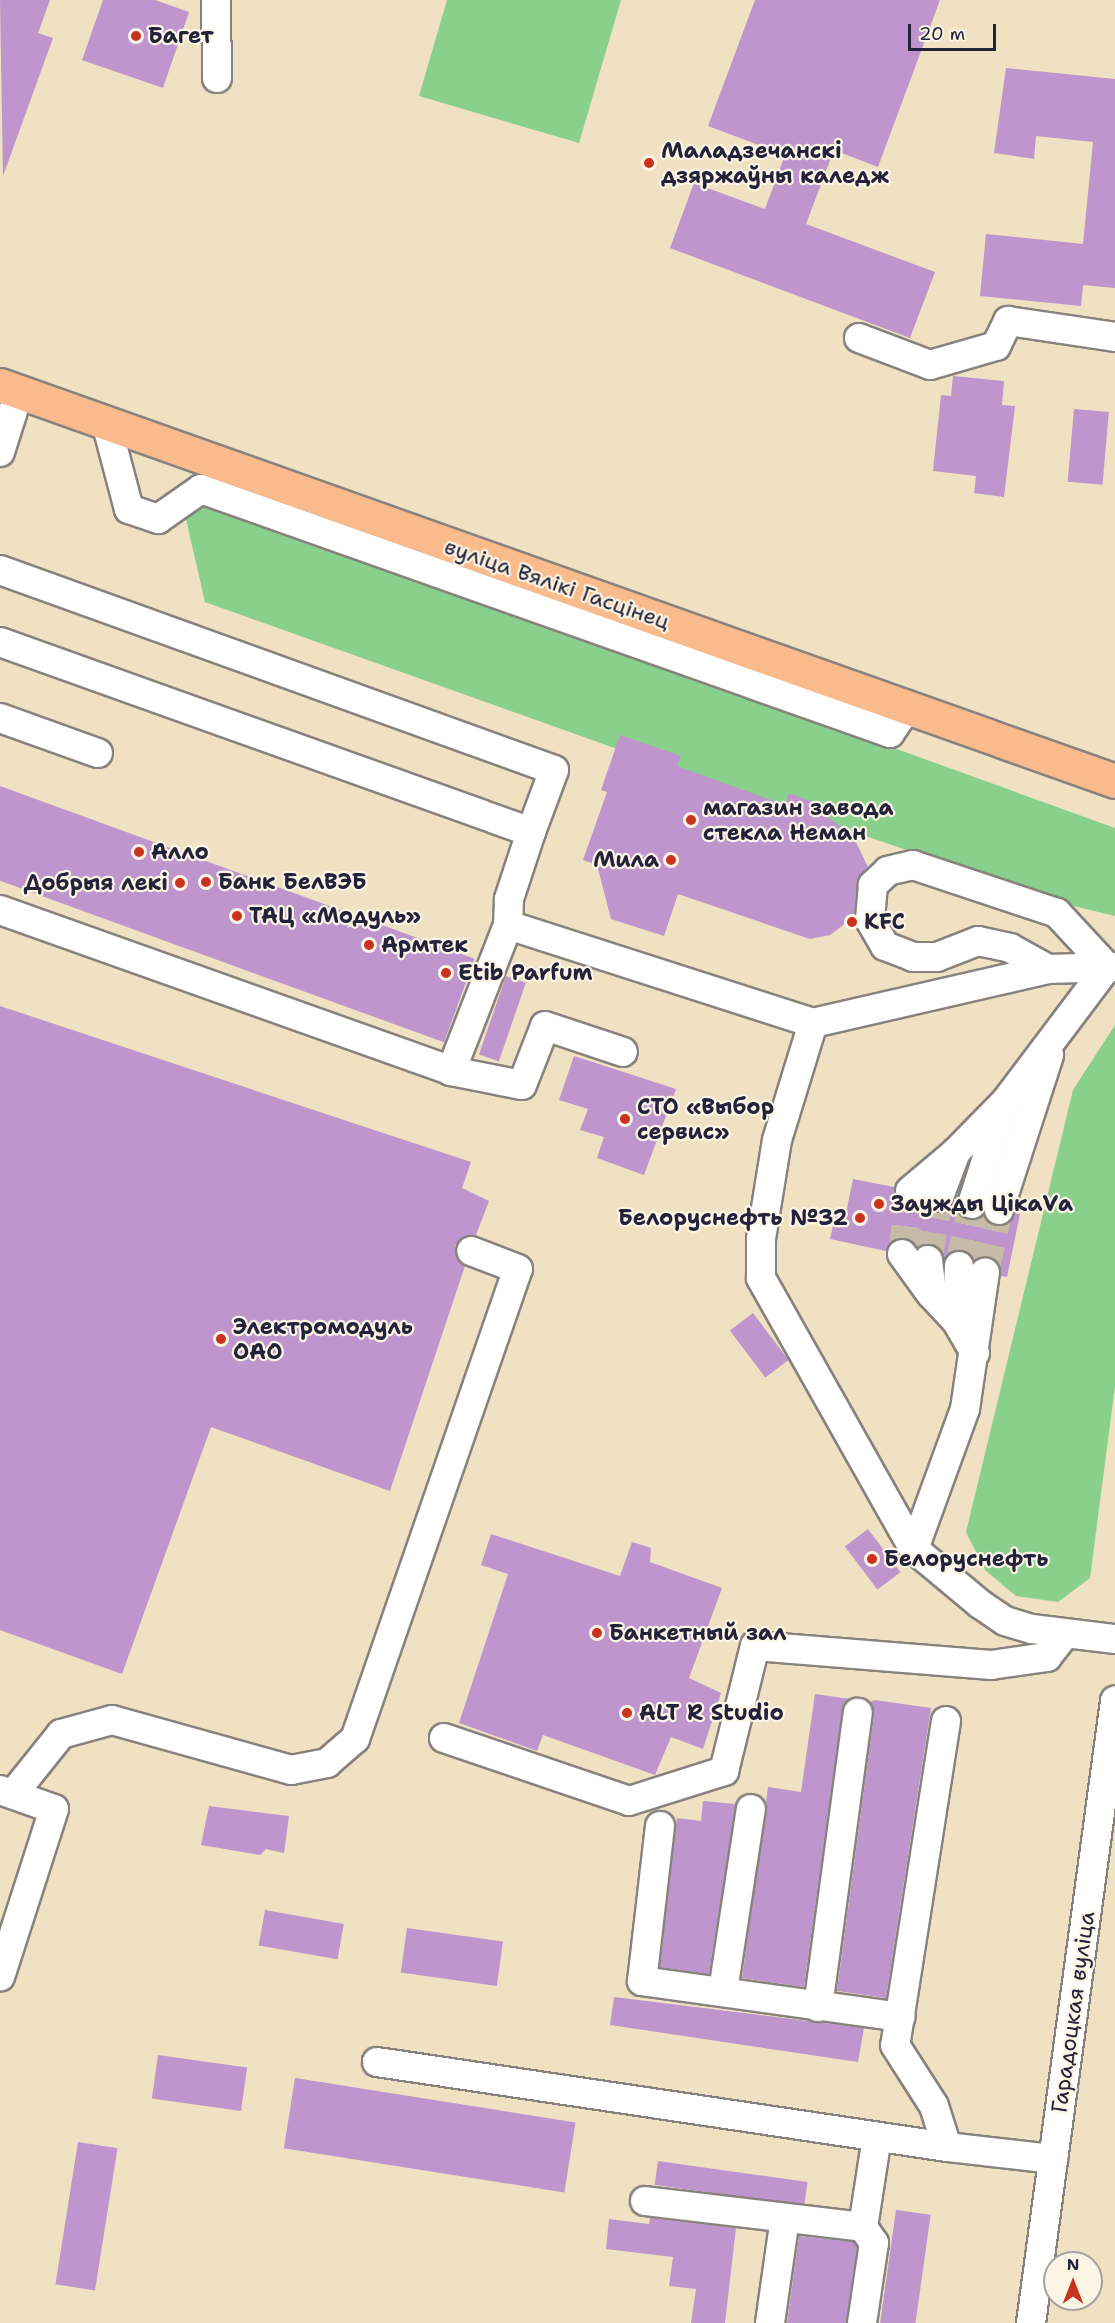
<!DOCTYPE html>
<html>
<head>
<meta charset="utf-8">
<style>
  body { margin:0 }
  #map { position:relative; width:1115px; height:2323px; overflow:hidden; background:#efe1c1; font-family:"Shantell Sans",sans-serif }
  div>[style] { position:absolute }
  .green>* { inset:0; background:#88d08c }
  .building>* { inset:0; background:#be95cc; transform-origin:0 0 }
  .minor-tunnel>* { height:28px; margin-top:-14px; transform-origin:0; background:repeating-linear-gradient(90deg,#c6bba6 0 28px,transparent 0 42px) }
  .roads { filter:drop-shadow(2px 0 #88827e) drop-shadow(-2px 0 #88827e) drop-shadow(0 2px #88827e) drop-shadow(0 -2px #88827e) }
  .minor>* { height:28px; margin:-14px; padding:0 14px; transform-origin:14px; border-radius:14px; background:#fff }
  .major>* { height:33px; margin:-16.5px; padding:0 16.5px; transform-origin:16.5px; border-radius:16.5px; background:#fabb8c }
  .dots>* { width:16px; height:16px; translate:-50% -50%; box-sizing:border-box; border:3px solid #fcf5e5; border-radius:50% }
  span { translate:-50% -50%; white-space:nowrap; text-align:center; line-height:1.15; -webkit-text-stroke:4.5px #fcf5e5; paint-order:stroke }
  .poi-label { font-size:22px; color:#22223b; font-weight:700 }
  .left { translate:0 -50%; text-align:left }
  .right { translate:-100% -50%; text-align:right }
  .street-label { font-size:22px; color:#22223b }
  .north { position:absolute; left:1043px; top:2251px; width:60px; height:60px; box-sizing:border-box; background:#fcf5e5; border:2px solid #a5a1a1; border-radius:50%; rotate:0deg; font-size:16px; font-weight:700; line-height:24px; text-align:center; color:#22223b }
  .north::after { content:''; display:block; margin:auto; width:21px; height:27px; background:#c8321e; clip-path:polygon(50% 0,100% 100%,50% 72%,0 100%) }
  .scale { position:absolute; left:908px; top:24px; width:88px; height:27px; box-sizing:border-box; border:3px solid #22223b; border-top:0; padding-left:8px; font-size:18px; line-height:21px; white-space:nowrap; color:#22223b; -webkit-text-stroke:4px #fcf5e5; paint-order:stroke }
</style>
</head>
<body>
<div id="map">
  <div class="green">
    <i style="clip-path:polygon(447px 0,621px 0,579px 143px,419px 96px)"></i>
    <i style="clip-path:polygon(179px 489px,1115px 828px,1115px 916px,1057px 902px,718px 785px,205px 602px)"></i>
    <i style="clip-path:polygon(1115px 1025px,1115px 1386px,1090px 1578px,1058px 1602px,1016px 1596px,985px 1570px,966px 1532px,1073px 1090px)"></i>
  </div>
  <div class="building">
    <i style="clip-path:polygon(0 0,50px 0,38px 33px,53px 38px,3px 176px)"></i>
    <i style="clip-path:polygon(103px 0,155px 0,189px 12px,163px 88px,82px 60px)"></i>
    <i style="clip-path:polygon(755px 0,940px 0,878px 167px,834px 150px,806px 224px,935px 272px,910px 338px,670px 248px,694px 183px,765px 209px,785px 155px,708px 126px)"></i>
    <i style="clip-path:polygon(1006px 68px,1115px 79px,1115px 288px,1083px 285px,1081px 306px,980px 296px,986px 234px,1083px 244px,1093px 142px,1036px 136px,1034px 159px,994px 153px)"></i>
    <i style="clip-path:polygon(953px 376px,1004px 381px,1002px 405px,1015px 406px,1004px 497px,974px 493px,976px 476px,933px 471px,941px 395px,951px 396px)"></i>
    <i style="left:1074px;top:409px;width:35px;height:73px;rotate:5deg"></i>
    <i style="clip-path:polygon(620px 735px,681px 756px,677px 766px,785px 805px,789px 793px,827px 807px,825px 815px,853px 836px,868px 867px,857px 884px,854px 917px,830px 935px,810px 939px,678px 894px,664px 936px,611px 919px,597px 865px,583px 860px,607px 792px,601px 790px)"></i>
    <i style="left:0;top:786px;width:505px;height:89px;rotate:20deg"></i>
    <i style="left:506px;top:976px;width:21px;height:83px;rotate:19deg"></i>
    <i style="clip-path:polygon(0 1006px,471px 1162px,462px 1188px,489px 1201px,476px 1235px,461px 1238px,455px 1246px,458px 1261px,465px 1266px,390px 1491px,211px 1427px,122px 1674px,0 1630px)"></i>
    <i style="clip-path:polygon(574px 1056px,676px 1089px,644px 1175px,597px 1158px,604px 1137px,580px 1130px,588px 1109px,559px 1100px)"></i>
    <i style="clip-path:polygon(853px 1179px,894px 1187px,897px 1201px,905px 1207px,923px 1201px,933px 1212px,941px 1213px,956px 1201px,960px 1215px,975px 1220px,984px 1215px,995px 1226px,1003px 1226px,1015px 1213px,1020px 1214px,1007px 1277px,1001px 1276px,995px 1259px,987px 1256px,974px 1260px,960px 1250px,944px 1259px,935px 1245px,918px 1247px,908px 1239px,893px 1240px,886px 1251px,830px 1239px,836px 1211px,846px 1213px)"></i>
    <i style="left:753px;top:1313px;width:59px;height:29px;rotate:53deg"></i>
    <i style="left:868px;top:1529px;width:54px;height:29px;rotate:53deg"></i>
    <i style="clip-path:polygon(491px 1534px,620px 1576px,632px 1542px,651px 1548px,650px 1562px,722px 1588px,689px 1678px,721px 1693px,703px 1749px,671px 1737px,655px 1775px,543px 1735px,537px 1751px,459px 1723px,508px 1574px,481px 1565px)"></i>
    <i style="clip-path:polygon(815px 1694px,850px 1699px,842px 1711px,804px 1987px,742px 1978px,768px 1787px,801px 1792px)"></i>
    <i style="clip-path:polygon(875px 1700px,931px 1708px,886px 1998px,837px 1991px,874px 1715px,870px 1702px)"></i>
    <i style="clip-path:polygon(703px 1801px,736px 1804px,709px 1974px,660px 1967px,677px 1818px,701px 1821px)"></i>
    <i style="clip-path:polygon(209px 1806px,289px 1816px,284px 1853px,266px 1849px,260px 1855px,201px 1845px)"></i>
    <i style="left:265px;top:1910px;width:80px;height:36px;rotate:10deg"></i>
    <i style="left:407px;top:1928px;width:97px;height:45px;rotate:8deg"></i>
    <i style="clip-path:polygon(614px 1997px,864px 2028px,858px 2062px,610px 2025px)"></i>
    <i style="left:158px;top:2055px;width:90px;height:44px;rotate:8deg"></i>
    <i style="left:295px;top:2078px;width:284px;height:71px;rotate:9deg"></i>
    <i style="left:78px;top:2142px;width:40px;height:144px;rotate:9deg"></i>
    <i style="left:658px;top:2161px;width:151px;height:24px;rotate:8deg"></i>
    <i style="left:896px;top:2210px;width:35px;height:114px;rotate:8deg"></i>
    <i style="clip-path:polygon(650px 2218px,736px 2228px,725px 2323px,691px 2323px,696px 2289px,669px 2286px,673px 2257px,606px 2249px,609px 2219px,649px 2224px)"></i>
    <i style="clip-path:polygon(799px 2236px,854px 2242px,857px 2247px,846px 2323px,787px 2323px)"></i>
  </div>
  <div class="minor-tunnel">
    <i style="left:902px;top:1254px;width:64px;rotate:-82.8deg"></i>
    <i style="left:928px;top:1260px;width:64px;rotate:-80.1deg"></i>
    <i style="left:959px;top:1266px;width:63px;rotate:-78.2deg"></i>
    <i style="left:985px;top:1272px;width:64px;rotate:-77.3deg"></i>
  </div>
  <div class="roads">
    <div class="minor">
      <i style="left:216px;top:0;width:78px;rotate:89.3deg"></i>
      <i style="left:859px;top:338px;width:76px;rotate:20.8deg"></i>
      <i style="left:930px;top:365px;width:69px;rotate:-16.1deg"></i>
      <i style="left:996px;top:346px;width:28px;rotate:-64deg"></i>
      <i style="left:1008px;top:321px;width:108px;rotate:8.5deg"></i>
      <i style="left:107px;top:426px;width:86px;rotate:75.2deg"></i>
      <i style="left:129px;top:509px;width:31px;rotate:19deg"></i>
      <i style="left:158px;top:519px;width:52px;rotate:-34.9deg"></i>
      <i style="left:201px;top:489px;width:731px;rotate:19.5deg"></i>
      <i style="left:890px;top:733px;width:30px;rotate:-56deg"></i>
      <i style="left:0;top:452px;width:63px;rotate:-72.4deg"></i>
      <i style="left:0;top:570px;width:589px;rotate:19.85deg"></i>
      <i style="left:554px;top:770px;width:66px;rotate:110.4deg"></i>
      <i style="left:0;top:642px;width:564px;rotate:19.69deg"></i>
      <i style="left:531px;top:832px;width:71px;rotate:108.2deg"></i>
      <i style="left:509px;top:899px;width:26px;rotate:92deg"></i>
      <i style="left:508px;top:925px;width:320px;rotate:17.8deg"></i>
      <i style="left:813px;top:1023px;width:241px;rotate:-12.9deg"></i>
      <i style="left:1048px;top:969px;width:67px;rotate:-1.7deg"></i>
      <i style="left:0;top:718px;width:104px;rotate:19.7deg"></i>
      <i style="left:0;top:910px;width:479px;rotate:19.6deg"></i>
      <i style="left:508px;top:925px;width:157px;rotate:111.3deg"></i>
      <i style="left:451px;top:1071px;width:72px;rotate:11.2deg"></i>
      <i style="left:522px;top:1085px;width:63px;rotate:-68.7deg"></i>
      <i style="left:545px;top:1026px;width:82px;rotate:18.4deg"></i>
      <i style="left:813px;top:1023px;width:122px;rotate:107.1deg"></i>
      <i style="left:777px;top:1140px;width:100px;rotate:99.2deg"></i>
      <i style="left:761px;top:1239px;width:39px;rotate:90deg"></i>
      <i style="left:761px;top:1278px;width:311px;rotate:60.6deg"></i>
      <i style="left:914px;top:1549px;width:86px;rotate:39.8deg"></i>
      <i style="left:980px;top:1604px;width:30px;rotate:34deg"></i>
      <i style="left:1005px;top:1621px;width:28px;rotate:17deg"></i>
      <i style="left:1032px;top:1629px;width:84px;rotate:6.9deg"></i>
      <i style="left:910px;top:1191px;width:59px;rotate:-40.2deg"></i>
      <i style="left:939px;top:1197px;width:48px;rotate:-69.3deg"></i>
      <i style="left:956px;top:1152px;width:71px;rotate:-45.6deg"></i>
      <i style="left:1006px;top:1101px;width:168px;rotate:-53deg"></i>
      <i style="left:1107px;top:967px;width:74px;rotate:-132.8deg"></i>
      <i style="left:1057px;top:913px;width:152px;rotate:-161.6deg"></i>
      <i style="left:913px;top:865px;width:26px;rotate:167deg"></i>
      <i style="left:888px;top:871px;width:21px;rotate:137deg"></i>
      <i style="left:873px;top:885px;width:35px;rotate:95deg"></i>
      <i style="left:870px;top:920px;width:30px;rotate:60deg"></i>
      <i style="left:885px;top:946px;width:30px;rotate:21deg"></i>
      <i style="left:913px;top:957px;width:24px"></i>
      <i style="left:937px;top:957px;width:44px;rotate:-21.3deg"></i>
      <i style="left:978px;top:941px;width:33px;rotate:12deg"></i>
      <i style="left:1010px;top:948px;width:43px;rotate:28.9deg"></i>
      <i style="left:972px;top:1204px;width:101px;rotate:-72.1deg"></i>
      <i style="left:999px;top:1210px;width:163px;rotate:-72.1deg"></i>
      <i style="left:902px;top:1254px;width:49px;rotate:54.1deg"></i>
      <i style="left:928px;top:1260px;width:35px;rotate:83deg"></i>
      <i style="left:932px;top:1295px;width:37px;rotate:47deg"></i>
      <i style="left:957px;top:1322px;width:36px;rotate:60deg"></i>
      <i style="left:957px;top:1322px;width:56px;rotate:-88deg"></i>
      <i style="left:914px;top:1549px;width:149px;rotate:-70deg"></i>
      <i style="left:965px;top:1409px;width:138px;rotate:-81.7deg"></i>
      <i style="left:946px;top:1721px;width:328px;rotate:98.9deg"></i>
      <i style="left:895px;top:2045px;width:72px;rotate:57.4deg"></i>
      <i style="left:934px;top:2106px;width:43px;rotate:72.4deg"></i>
      <i style="left:444px;top:1738px;width:195px;rotate:18.8deg"></i>
      <i style="left:629px;top:1801px;width:100px;rotate:-17.5deg"></i>
      <i style="left:724px;top:1771px;width:129px;rotate:-76.1deg"></i>
      <i style="left:755px;top:1646px;width:237px;rotate:4.6deg"></i>
      <i style="left:991px;top:1665px;width:57px;rotate:-8.1deg"></i>
      <i style="left:1047px;top:1657px;width:29px;rotate:-52deg"></i>
      <i style="left:0;top:1790px;width:57px;rotate:19.4deg"></i>
      <i style="left:54px;top:1809px;width:176px;rotate:107.8deg"></i>
      <i style="left:13px;top:1794px;width:77px;rotate:-51.3deg"></i>
      <i style="left:61px;top:1734px;width:53px;rotate:-15.4deg"></i>
      <i style="left:112px;top:1720px;width:186px;rotate:15.6deg"></i>
      <i style="left:291px;top:1770px;width:37px;rotate:-11deg"></i>
      <i style="left:327px;top:1763px;width:37px;rotate:-41deg"></i>
      <i style="left:355px;top:1739px;width:497px;rotate:-70.9deg"></i>
      <i style="left:518px;top:1269px;width:50px;rotate:-159deg"></i>
      <i style="left:660px;top:1826px;width:156px;rotate:96.6deg"></i>
      <i style="left:642px;top:1981px;width:261px;rotate:7.9deg"></i>
      <i style="left:723px;top:1991px;width:184px;rotate:-81.3deg"></i>
      <i style="left:818px;top:2007px;width:297px;rotate:-82.3deg"></i>
      <i style="left:377px;top:2062px;width:576px;rotate:8.48deg"></i>
      <i style="left:947px;top:2147px;width:107px;rotate:6.5deg"></i>
      <i style="left:645px;top:2201px;width:220px;rotate:6.8deg"></i>
      <i style="left:770px;top:2323px;width:106px;rotate:-81.9deg"></i>
      <i style="left:862px;top:2323px;width:81px;rotate:-81.5deg"></i>
      <i style="left:874px;top:2243px;width:19px;rotate:-125deg"></i>
      <i style="left:863px;top:2227px;width:91px;rotate:-81.2deg"></i>
      <i style="left:1031px;top:2323px;width:628px;rotate:-82.31deg"></i>
    </div>
    <div class="major">
      <i style="left:0;top:385px;width:1183px;rotate:19.55deg"></i>
    </div>
  </div>
  <div class="dots">
    <i style="left:136px;top:36px;background:#c8321e"></i>
    <i style="left:649px;top:163px;background:#c8321e"></i>
    <i style="left:691px;top:820px;background:#c8321e"></i>
    <i style="left:139px;top:852px;background:#c8321e"></i>
    <i style="left:671px;top:860px;background:#c8321e"></i>
    <i style="left:206px;top:882px;background:#c8321e"></i>
    <i style="left:180px;top:883px;background:#c8321e"></i>
    <i style="left:237px;top:916px;background:#c8321e"></i>
    <i style="left:852px;top:922px;background:#c8321e"></i>
    <i style="left:369px;top:945px;background:#c8321e"></i>
    <i style="left:446px;top:973px;background:#c8321e"></i>
    <i style="left:625px;top:1119px;background:#c8321e"></i>
    <i style="left:879px;top:1204px;background:#c8321e"></i>
    <i style="left:860px;top:1218px;background:#c8321e"></i>
    <i style="left:221px;top:1339px;background:#c8321e"></i>
    <i style="left:872px;top:1559px;background:#c8321e"></i>
    <i style="left:597px;top:1633px;background:#c8321e"></i>
    <i style="left:627px;top:1713px;background:#c8321e"></i>
  </div>
  <div class="poi-label">
    <span class="left" style="left:148px;top:36px">Багет</span>
    <span class="left" style="left:661px;top:163px">Маладзечанскі<br>дзяржаўны каледж</span>
    <span class="left" style="left:703px;top:820px">магазин завода<br>стекла Неман</span>
    <span class="left" style="left:151px;top:852px">Алло</span>
    <span class="right" style="left:659px;top:860px">Мила</span>
    <span class="left" style="left:218px;top:882px">Банк БелВЭБ</span>
    <span class="right" style="left:168px;top:883px">Добрыя лекі</span>
    <span class="left" style="left:249px;top:916px">ТАЦ «Модуль»</span>
    <span class="left" style="left:864px;top:922px">KFC</span>
    <span class="left" style="left:381px;top:945px">Армтек</span>
    <span class="left" style="left:458px;top:973px">Etib Parfum</span>
    <span class="left" style="left:637px;top:1119px">СТО «Выбор<br>сервис»</span>
    <span class="left" style="left:891px;top:1204px">Заужды ЦікаVа</span>
    <span class="right" style="left:848px;top:1218px">Белоруснефть №32</span>
    <span class="left" style="left:233px;top:1339px">Электромодуль<br>ОАО</span>
    <span class="left" style="left:884px;top:1559px">Белоруснефть</span>
    <span class="left" style="left:609px;top:1633px">Банкетный зал</span>
    <span class="left" style="left:639px;top:1713px">ALT R Studio</span>
  </div>
  <div class="street-label">
    <span style="left:557px;top:584px;rotate:19deg">вуліца Вялікі Гасцінец</span>
    <span style="left:1073px;top:2012px;rotate:-82deg">Гарадоцкая вуліца</span>
  </div>
  <div class="north">N</div>
  <div class="scale">20 m</div>
</div>
</body>
</html>
